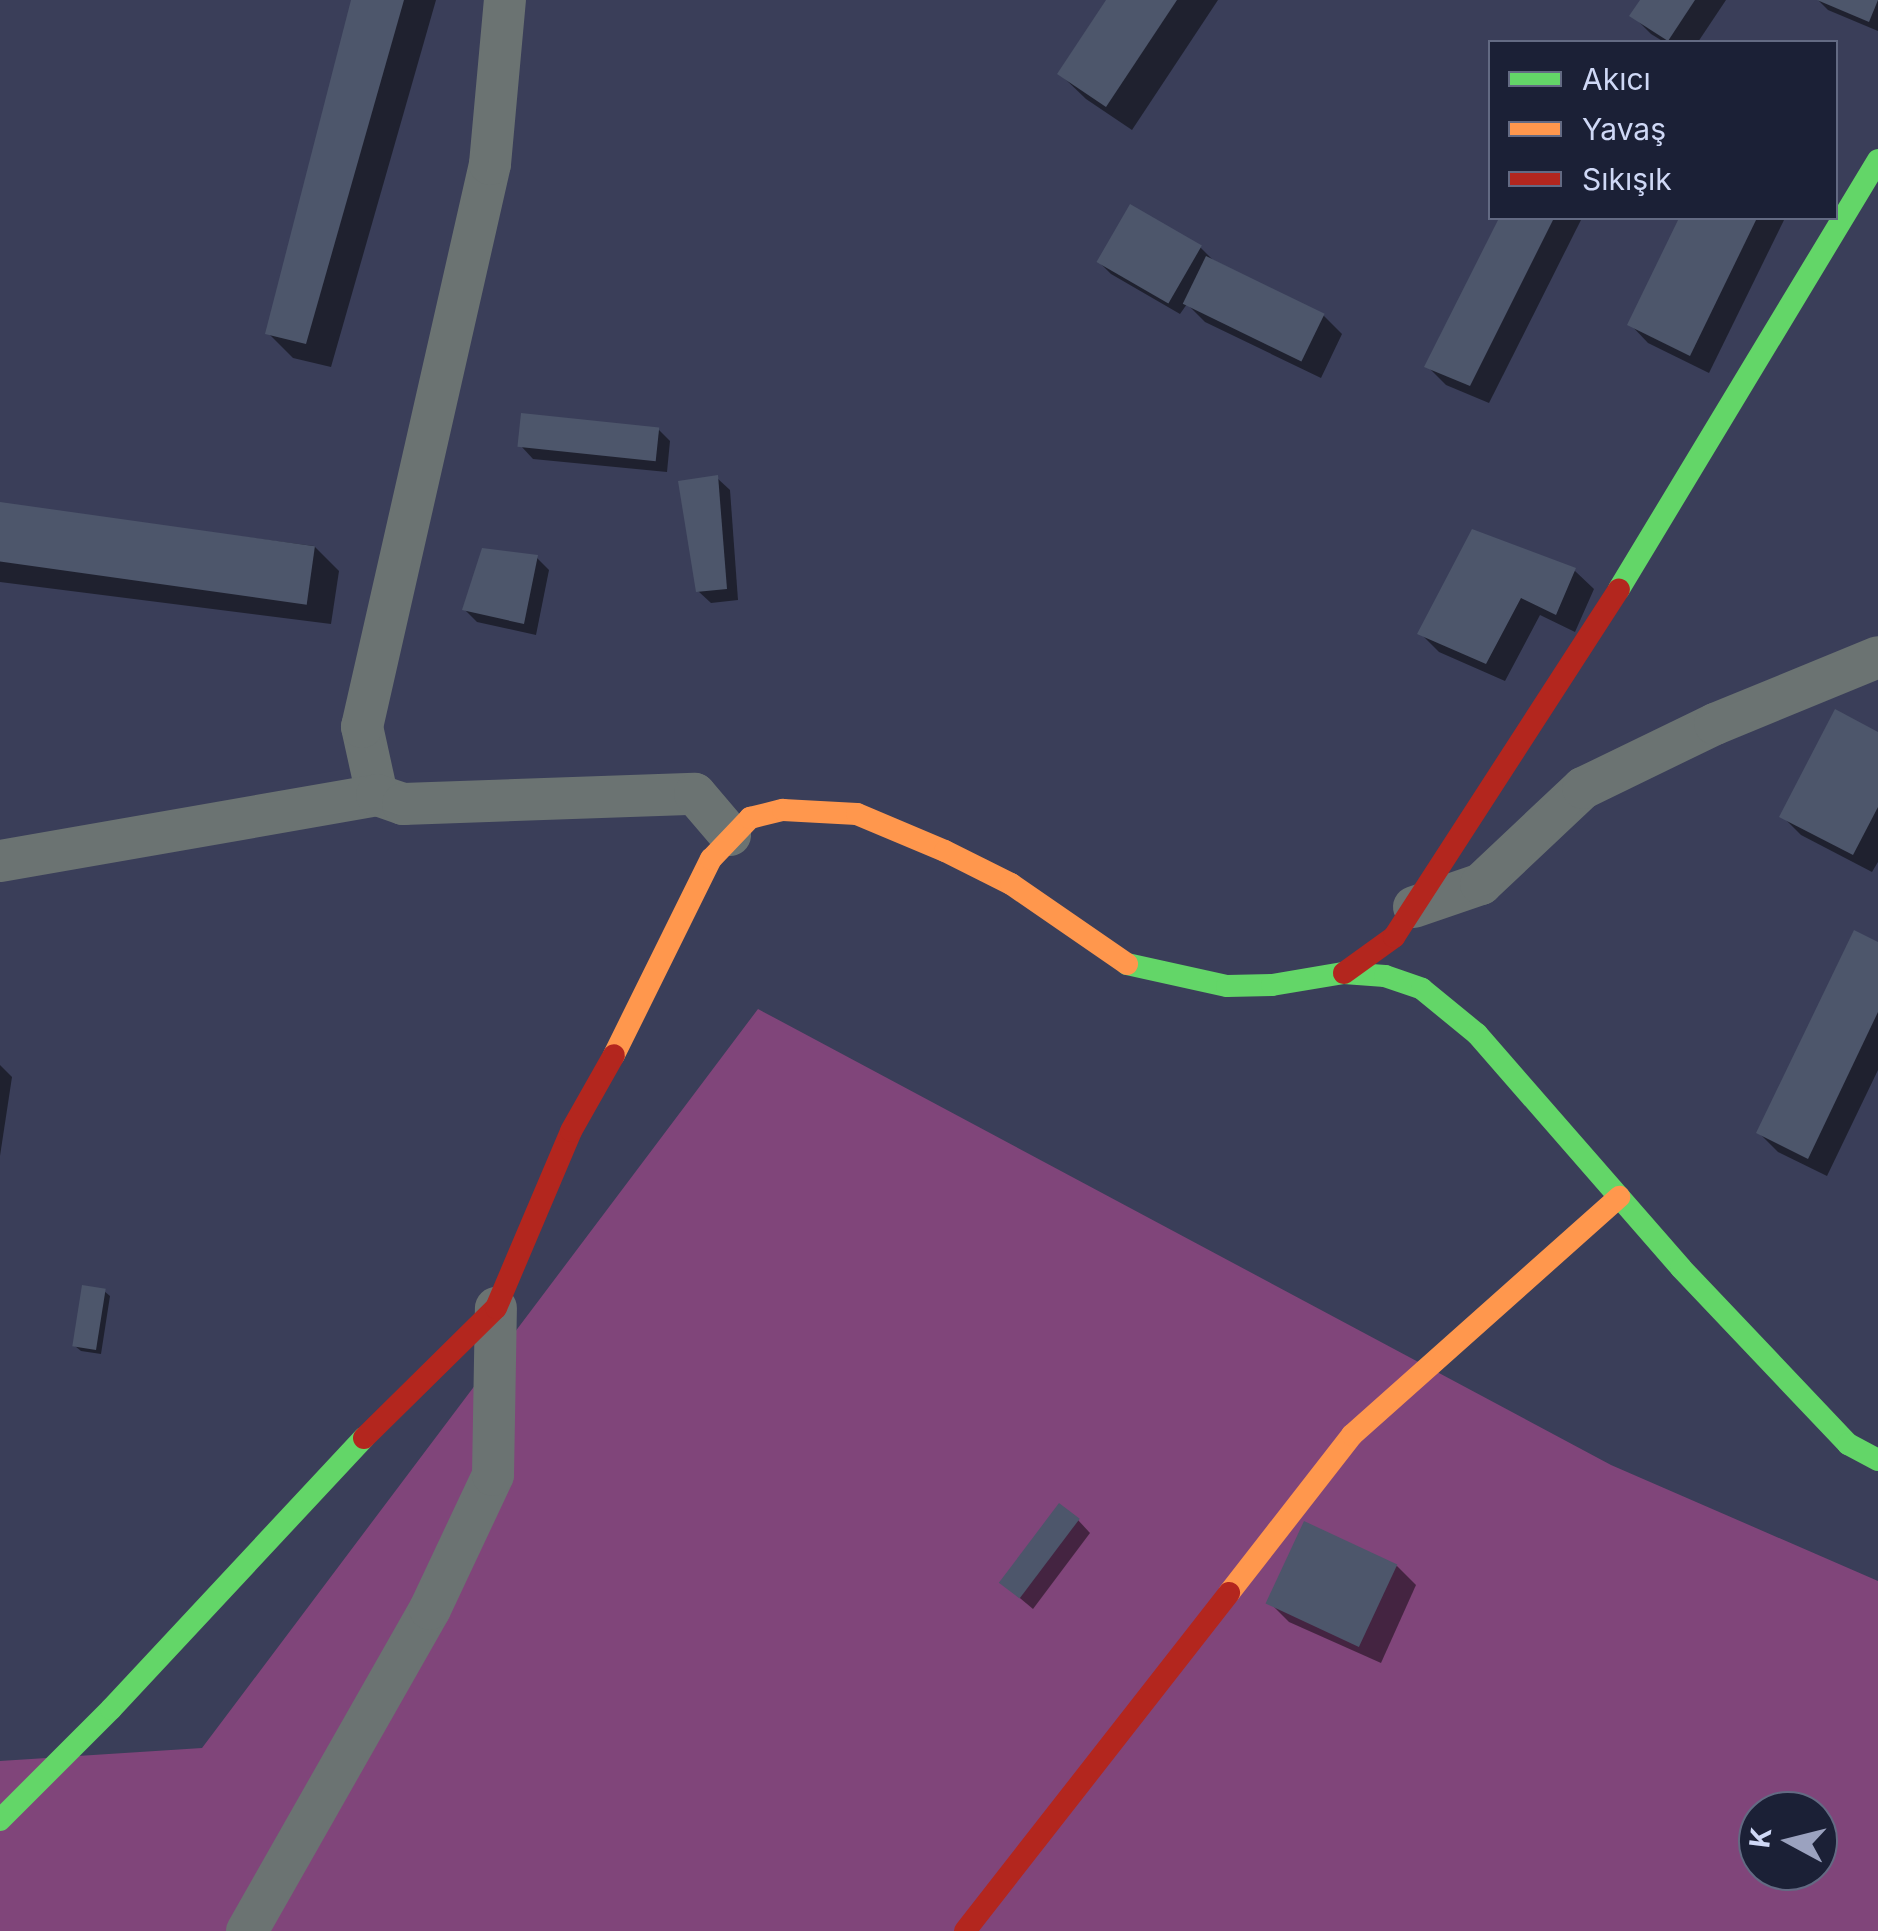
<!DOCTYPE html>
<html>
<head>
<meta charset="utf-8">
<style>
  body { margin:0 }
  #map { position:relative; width:1878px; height:1931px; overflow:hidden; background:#3a3e59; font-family:Inter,sans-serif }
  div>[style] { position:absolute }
  .forest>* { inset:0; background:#80457a }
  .shadow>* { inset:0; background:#0007 }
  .building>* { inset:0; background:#4d566b; transform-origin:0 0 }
  .street>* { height:42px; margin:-21px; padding:0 21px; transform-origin:21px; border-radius:21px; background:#6b7372 }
  .fast>* { height:22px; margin:-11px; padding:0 11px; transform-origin:11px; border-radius:11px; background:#63d668 }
  .slow>* { height:22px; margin:-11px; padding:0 11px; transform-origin:11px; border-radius:11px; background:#ff974d }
  .jam>* { height:22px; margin:-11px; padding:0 11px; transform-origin:11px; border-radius:11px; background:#b3261e }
  span { translate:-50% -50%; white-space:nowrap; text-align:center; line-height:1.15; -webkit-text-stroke:8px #1b2036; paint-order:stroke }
  .legend { position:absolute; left:1488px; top:40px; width:350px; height:180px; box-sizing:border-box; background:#1b2036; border:2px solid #636a83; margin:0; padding:12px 18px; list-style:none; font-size:30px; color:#cfd8f6 }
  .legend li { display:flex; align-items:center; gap:20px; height:50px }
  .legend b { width:50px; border:2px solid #636a83 }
  .north { position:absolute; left:1738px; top:1791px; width:100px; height:100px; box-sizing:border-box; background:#1b2036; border:2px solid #636a83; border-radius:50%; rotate:277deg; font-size:28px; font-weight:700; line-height:40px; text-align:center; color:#cfd8f6 }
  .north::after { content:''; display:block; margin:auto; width:35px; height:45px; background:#9ba2bf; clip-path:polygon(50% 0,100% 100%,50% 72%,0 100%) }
</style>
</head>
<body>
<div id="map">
  <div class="forest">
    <i style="clip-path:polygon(evenodd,758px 1009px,1611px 1465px,1878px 1581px,1878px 1931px,0 1931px,0 1761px,202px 1748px,758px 1009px,1758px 1811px,1818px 1811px,1818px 1871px,1758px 1871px,1758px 1811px)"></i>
  </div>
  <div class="shadow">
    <i style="clip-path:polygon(354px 0,436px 0,331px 367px,293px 358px,268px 333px)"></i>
    <i style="clip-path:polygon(1109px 0,1218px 0,1132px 130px,1086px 99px,1060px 74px)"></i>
    <i style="clip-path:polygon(1643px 0,1726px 0,1698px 42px,1664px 42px,1651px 34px,1632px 15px)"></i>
    <i style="clip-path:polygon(1818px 0,1878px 0,1878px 31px,1828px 10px)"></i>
    <i style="clip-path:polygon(1502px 218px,1582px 218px,1489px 403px,1446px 385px,1427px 366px)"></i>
    <i style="clip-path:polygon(1681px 218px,1785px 218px,1709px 373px,1648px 343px,1630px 324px)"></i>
    <i style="clip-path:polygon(1200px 247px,1213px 260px,1323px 315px,1342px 334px,1321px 378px,1205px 322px,1187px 304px,1180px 314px,1111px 274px,1099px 262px)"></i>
    <i style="clip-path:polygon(658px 429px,670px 441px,667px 472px,533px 459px,521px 446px)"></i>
    <i style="clip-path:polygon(717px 478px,730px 490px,738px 600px,711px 603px,698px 591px)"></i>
    <i style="clip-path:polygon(0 505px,314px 546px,339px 571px,331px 624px,0 582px)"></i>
    <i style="clip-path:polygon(537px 558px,549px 570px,536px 635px,477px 622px,465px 610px)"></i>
    <i style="clip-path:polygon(1575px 571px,1594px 589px,1575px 632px,1540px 615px,1505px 681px,1439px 652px,1420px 633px)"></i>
    <i style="clip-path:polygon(1878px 735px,1878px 862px,1872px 872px,1801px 835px,1782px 816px)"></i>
    <i style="clip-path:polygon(1878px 944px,1878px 1070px,1827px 1176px,1778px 1152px,1759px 1133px)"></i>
    <i style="clip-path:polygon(0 1065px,12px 1077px,0 1156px)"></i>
    <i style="clip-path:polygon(104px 1291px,110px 1296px,101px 1354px,81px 1351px,75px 1346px)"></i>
    <i style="clip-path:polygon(1078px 1520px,1090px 1533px,1033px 1609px,1002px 1583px)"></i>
    <i style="clip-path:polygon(1397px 1566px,1416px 1585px,1381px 1663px,1289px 1622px,1270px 1603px)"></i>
  </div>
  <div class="building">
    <i style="clip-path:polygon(351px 0,404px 0,306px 344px,265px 334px)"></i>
    <i style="clip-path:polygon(1106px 0,1177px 0,1106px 107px,1057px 74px)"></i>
    <i style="clip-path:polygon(1640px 0,1695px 0,1668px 41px,1629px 16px)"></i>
    <i style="clip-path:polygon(1817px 0,1878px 0,1869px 22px)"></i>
    <i style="left:1130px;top:204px;width:83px;height:67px;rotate:30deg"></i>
    <i style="clip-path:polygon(1499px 218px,1554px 218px,1470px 386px,1424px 367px)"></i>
    <i style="clip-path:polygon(1679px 218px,1757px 218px,1690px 356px,1627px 325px)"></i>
    <i style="left:1206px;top:256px;width:132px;height:53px;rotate:26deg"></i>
    <i style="left:521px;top:413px;width:139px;height:34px;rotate:6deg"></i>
    <i style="clip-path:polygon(718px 475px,727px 589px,696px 592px,678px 481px)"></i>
    <i style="left:0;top:502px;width:318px;height:59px;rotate:8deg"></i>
    <i style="clip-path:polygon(1472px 529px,1576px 568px,1556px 615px,1521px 598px,1486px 664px,1417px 634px)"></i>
    <i style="clip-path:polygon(482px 548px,538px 555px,524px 624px,462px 610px)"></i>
    <i style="clip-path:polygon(1835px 709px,1878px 732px,1878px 807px,1853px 855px,1779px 817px)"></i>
    <i style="clip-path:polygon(1854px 930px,1878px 942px,1878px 1012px,1808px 1159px,1756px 1133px)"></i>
    <i style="left:82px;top:1285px;width:24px;height:62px;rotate:9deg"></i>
    <i style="left:1059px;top:1503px;width:26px;height:100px;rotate:37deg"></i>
    <i style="left:1304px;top:1521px;width:103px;height:91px;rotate:25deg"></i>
  </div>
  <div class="street">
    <i style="left:377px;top:795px;width:70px;rotate:-102.4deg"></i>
    <i style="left:362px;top:727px;width:577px;rotate:-77.19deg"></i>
    <i style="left:490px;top:164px;width:165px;rotate:-84.8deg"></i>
    <i style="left:0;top:861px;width:383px;rotate:-9.9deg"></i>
    <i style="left:377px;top:795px;width:28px;rotate:19deg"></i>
    <i style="left:403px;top:804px;width:292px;rotate:-2deg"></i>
    <i style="left:695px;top:794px;width:54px;rotate:49.5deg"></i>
    <i style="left:1414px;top:907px;width:71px;rotate:-18.9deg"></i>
    <i style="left:1481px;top:884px;width:140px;rotate:-43.3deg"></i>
    <i style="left:1583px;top:788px;width:147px;rotate:-25.9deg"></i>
    <i style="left:1715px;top:724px;width:176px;rotate:-22.3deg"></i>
    <i style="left:247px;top:1931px;width:370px;rotate:-60.4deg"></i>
    <i style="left:430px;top:1609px;width:148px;rotate:-64.8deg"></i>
    <i style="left:493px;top:1475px;width:167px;rotate:-89deg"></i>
  </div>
  <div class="fast">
    <i style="left:1619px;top:589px;width:501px;rotate:-58.88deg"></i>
    <i style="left:1127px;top:964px;width:102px;rotate:12.4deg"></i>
    <i style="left:1227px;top:986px;width:45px;rotate:-1.3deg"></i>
    <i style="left:1272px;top:985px;width:73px;rotate:-9.5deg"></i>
    <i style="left:1344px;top:973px;width:41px;rotate:4.2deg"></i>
    <i style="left:1385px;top:976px;width:39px;rotate:19deg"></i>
    <i style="left:1422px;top:989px;width:71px;rotate:39.3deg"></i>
    <i style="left:1477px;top:1034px;width:310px;rotate:48.9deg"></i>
    <i style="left:1681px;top:1268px;width:243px;rotate:46.5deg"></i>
    <i style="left:1848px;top:1444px;width:34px;rotate:28deg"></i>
    <i style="left:0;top:1820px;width:157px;rotate:-45deg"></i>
    <i style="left:111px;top:1709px;width:371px;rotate:-47deg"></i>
  </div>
  <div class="slow">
    <i style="left:614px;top:1055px;width:219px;rotate:-63.7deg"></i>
    <i style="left:711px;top:859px;width:57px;rotate:-46.4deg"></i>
    <i style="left:750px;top:818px;width:34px;rotate:-14deg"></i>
    <i style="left:783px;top:810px;width:74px;rotate:3.1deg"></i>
    <i style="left:857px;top:814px;width:95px;rotate:22.8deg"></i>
    <i style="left:945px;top:851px;width:74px;rotate:26.6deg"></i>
    <i style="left:1011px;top:884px;width:141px;rotate:34.6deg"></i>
    <i style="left:1229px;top:1593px;width:200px;rotate:-52.1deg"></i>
    <i style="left:1352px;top:1435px;width:358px;rotate:-41.7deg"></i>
  </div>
  <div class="jam">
    <i style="left:1344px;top:973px;width:62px;rotate:-35.8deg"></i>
    <i style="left:1394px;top:937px;width:414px;rotate:-57.1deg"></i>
    <i style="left:364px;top:1438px;width:185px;rotate:-44.6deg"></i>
    <i style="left:496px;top:1308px;width:192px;rotate:-67deg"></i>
    <i style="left:571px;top:1131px;width:87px;rotate:-60.5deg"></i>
    <i style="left:965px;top:1931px;width:429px;rotate:-52deg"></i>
  </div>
  <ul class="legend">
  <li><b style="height:12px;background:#63d668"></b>Akıcı</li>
  <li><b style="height:12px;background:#ff974d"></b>Yavaş</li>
  <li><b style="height:12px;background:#b3261e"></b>Sıkışık</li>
  </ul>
  <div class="north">K</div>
</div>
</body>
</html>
